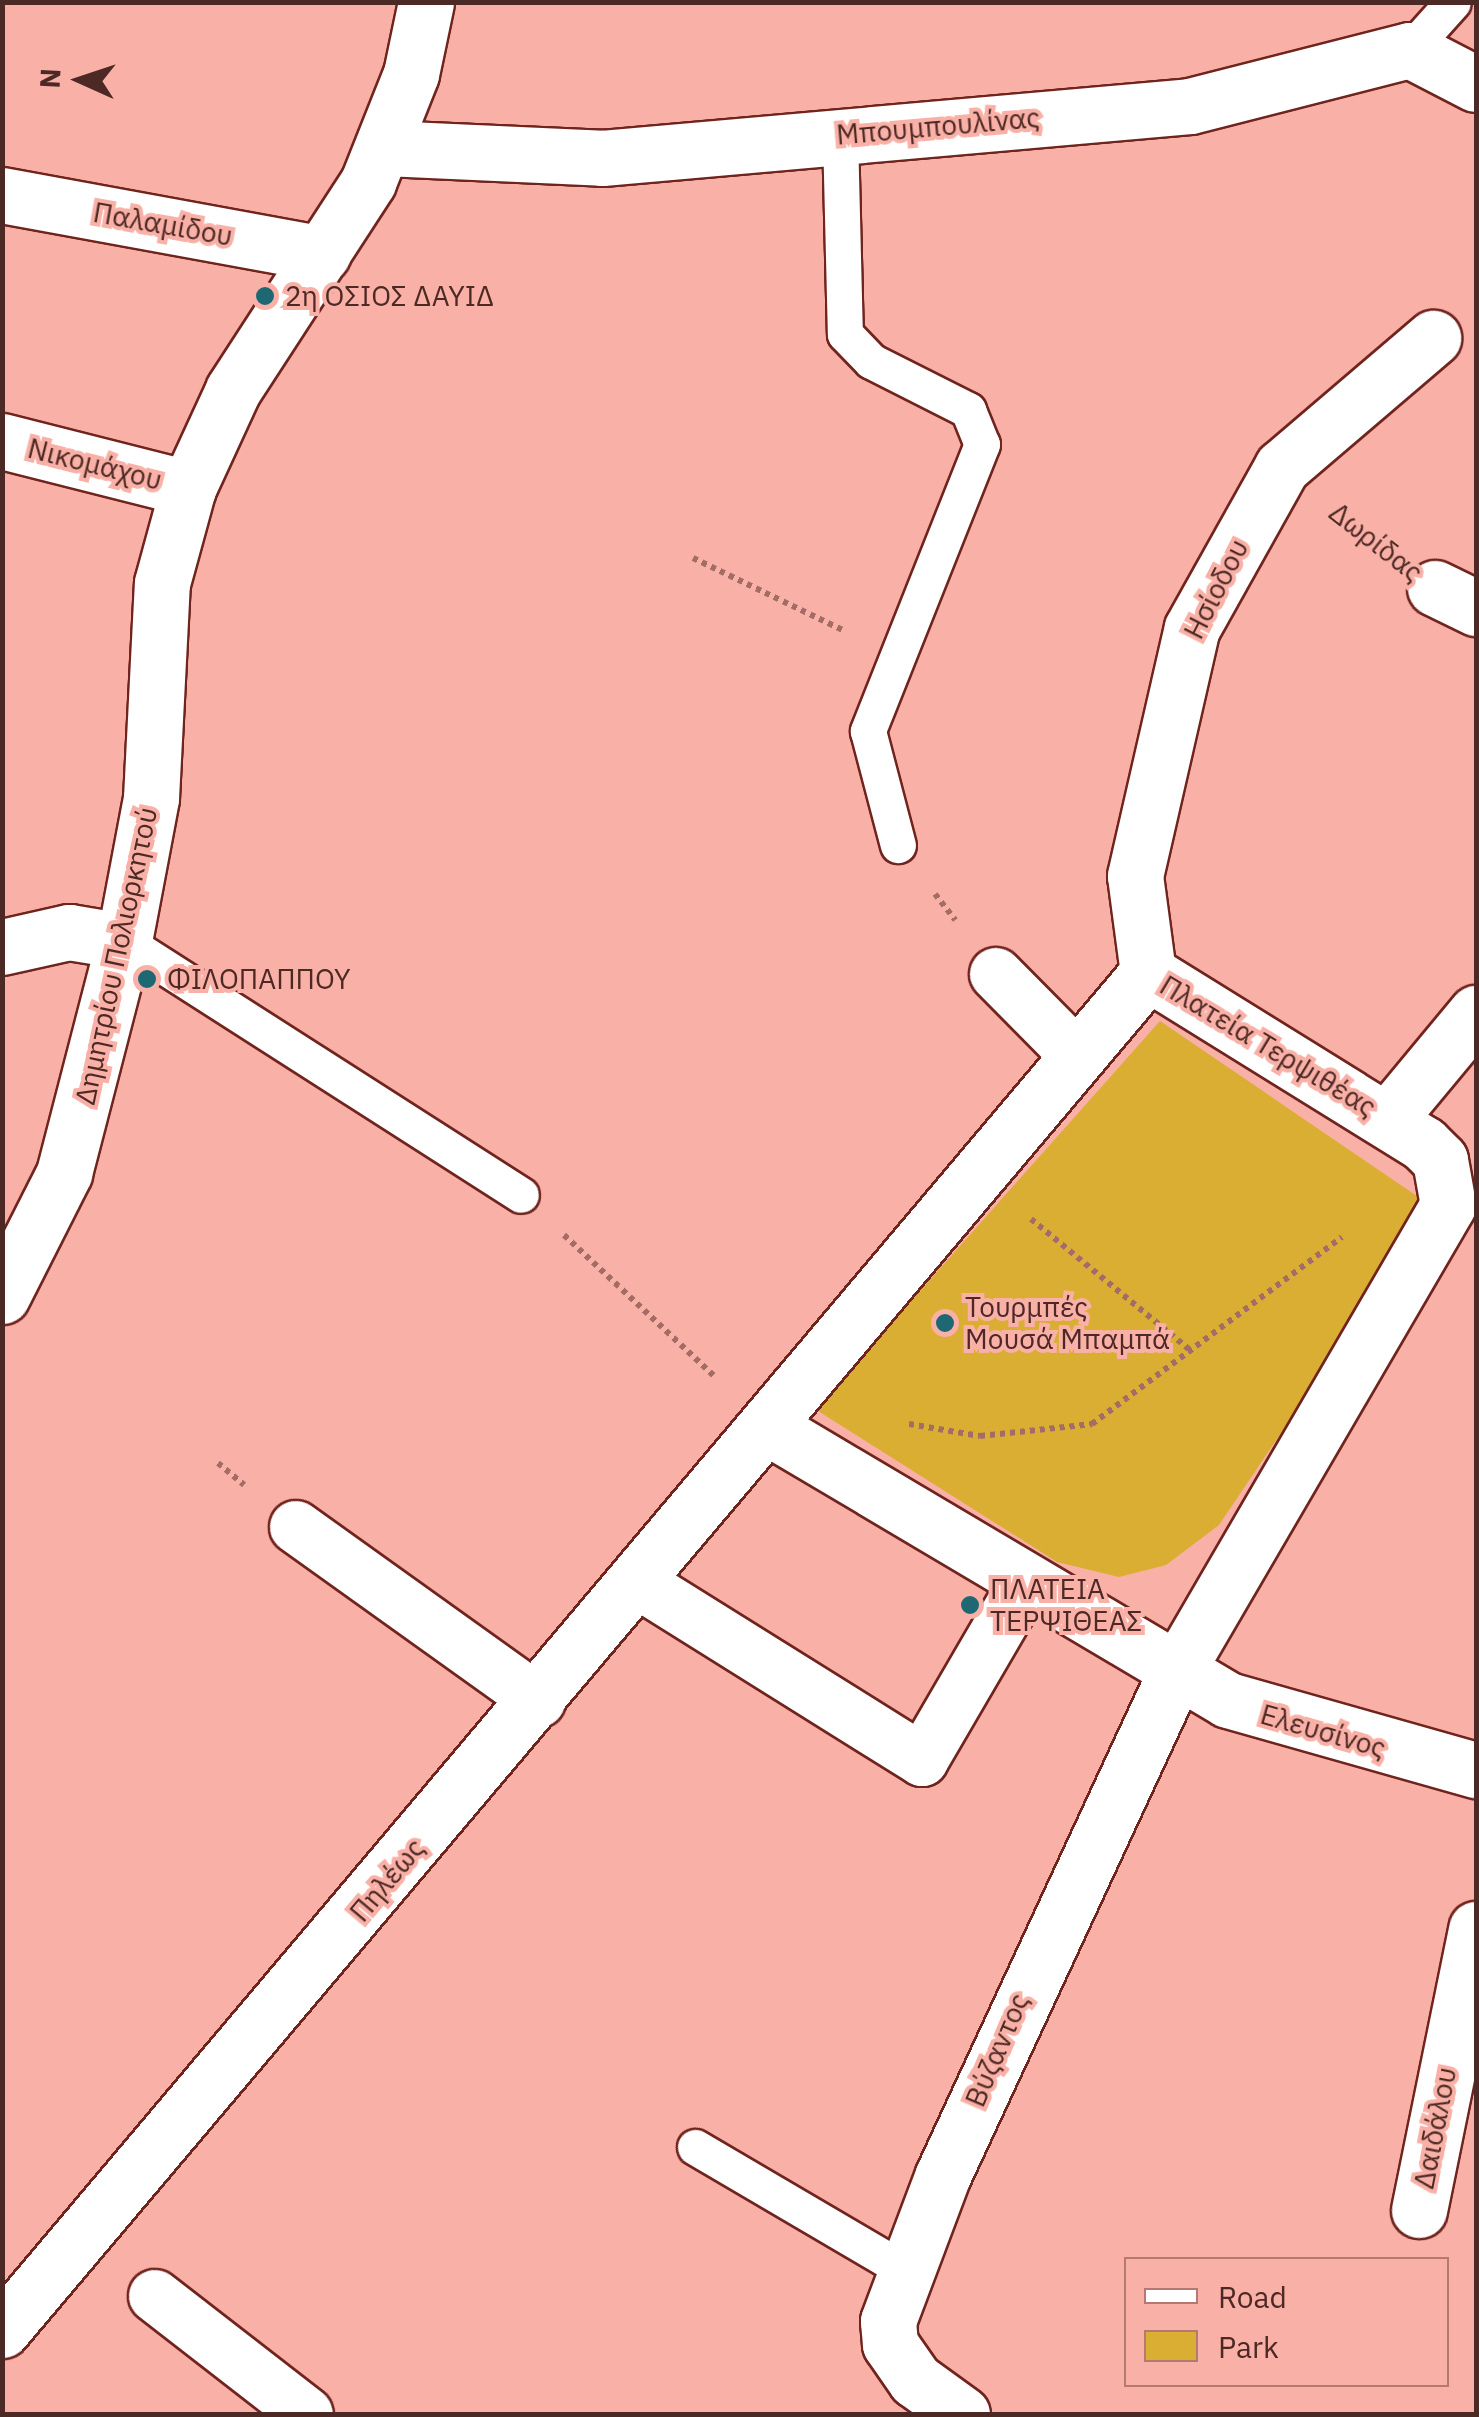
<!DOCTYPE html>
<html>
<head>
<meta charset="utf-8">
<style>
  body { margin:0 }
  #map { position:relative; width:1479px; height:2417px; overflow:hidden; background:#f9b0a6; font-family:"IBM Plex Sans",sans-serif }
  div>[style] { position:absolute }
  .green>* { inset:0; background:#daae32 }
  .path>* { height:6px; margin-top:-3px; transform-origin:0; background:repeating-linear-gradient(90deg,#a36c65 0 5px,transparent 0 10px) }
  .roads { filter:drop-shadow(2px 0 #70241e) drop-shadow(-2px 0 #70241e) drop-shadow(0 2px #70241e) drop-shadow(0 -2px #70241e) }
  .service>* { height:35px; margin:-17.5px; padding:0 17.5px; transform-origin:17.5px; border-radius:17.5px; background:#fff }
  .pedestrian>* { height:52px; margin:-26px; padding:0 26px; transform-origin:26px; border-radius:26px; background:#fff }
  .minor>* { height:55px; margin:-27.5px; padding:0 27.5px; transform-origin:27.5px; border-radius:27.5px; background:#fff }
  .dots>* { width:28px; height:28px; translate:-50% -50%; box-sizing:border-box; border:5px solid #f9b0a6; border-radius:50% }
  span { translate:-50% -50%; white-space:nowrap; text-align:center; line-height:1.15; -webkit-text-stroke:8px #f9b0a6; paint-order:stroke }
  .street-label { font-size:28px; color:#4d2925 }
  .poi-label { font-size:28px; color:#4d2925 }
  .left { translate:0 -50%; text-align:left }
  .frame { position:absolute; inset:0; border:5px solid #4d2925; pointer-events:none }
  .legend { position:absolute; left:1124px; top:2257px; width:325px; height:130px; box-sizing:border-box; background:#f9b0a6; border:2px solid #b47a72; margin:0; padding:12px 18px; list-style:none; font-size:30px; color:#4d2925 }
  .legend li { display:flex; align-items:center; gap:20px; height:50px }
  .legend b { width:50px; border:2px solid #b47a72 }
  .north { position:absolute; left:30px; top:30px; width:100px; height:100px; -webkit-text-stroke:8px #f9b0a6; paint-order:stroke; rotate:273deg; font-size:28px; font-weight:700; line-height:40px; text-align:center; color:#4d2925 }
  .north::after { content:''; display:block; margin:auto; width:35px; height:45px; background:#4d2925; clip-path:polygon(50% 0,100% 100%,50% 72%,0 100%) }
</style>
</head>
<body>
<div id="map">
  <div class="green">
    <i style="clip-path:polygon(1160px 1021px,1433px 1207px,1219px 1525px,1166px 1565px,1119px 1577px,1057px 1562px,815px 1409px)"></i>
  </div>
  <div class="path">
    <i style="left:1338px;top:511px;width:53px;rotate:38.8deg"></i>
    <i style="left:693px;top:558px;width:169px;rotate:25.7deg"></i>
    <i style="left:935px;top:894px;width:33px;rotate:52deg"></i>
    <i style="left:1031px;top:1219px;width:207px;rotate:39.5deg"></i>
    <i style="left:564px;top:1235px;width:207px;rotate:43.2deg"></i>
    <i style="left:909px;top:1424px;width:72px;rotate:9.6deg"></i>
    <i style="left:980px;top:1436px;width:113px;rotate:-6.1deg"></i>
    <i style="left:1092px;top:1424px;width:312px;rotate:-36.8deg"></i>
    <i style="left:218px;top:1463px;width:34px;rotate:40deg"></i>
  </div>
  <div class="roads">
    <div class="service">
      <i style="left:1410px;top:50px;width:64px;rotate:-48.1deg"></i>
      <i style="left:840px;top:134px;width:200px;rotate:88.6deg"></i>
      <i style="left:845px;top:334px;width:37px;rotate:46deg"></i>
      <i style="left:871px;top:361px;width:109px;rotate:26.8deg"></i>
      <i style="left:968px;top:410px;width:37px;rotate:68deg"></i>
      <i style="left:982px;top:444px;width:309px;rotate:111.7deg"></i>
      <i style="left:868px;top:731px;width:118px;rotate:75.3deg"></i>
      <i style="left:124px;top:941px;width:471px;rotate:32.6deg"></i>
      <i style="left:695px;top:2147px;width:245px;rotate:30.4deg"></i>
    </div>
    <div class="pedestrian">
      <i style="left:996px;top:974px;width:117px;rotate:45.3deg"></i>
      <i style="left:296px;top:1527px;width:299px;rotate:35.6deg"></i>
      <i style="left:639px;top:1583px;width:334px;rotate:32deg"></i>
      <i style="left:922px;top:1760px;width:207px;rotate:-59.8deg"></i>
      <i style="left:155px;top:2296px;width:192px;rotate:37.8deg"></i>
    </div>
    <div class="minor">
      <i style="left:385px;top:148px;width:217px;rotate:2.6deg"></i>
      <i style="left:602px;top:158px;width:590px;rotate:-5.05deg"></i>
      <i style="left:1190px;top:106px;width:227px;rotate:-14.3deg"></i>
      <i style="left:1410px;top:50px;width:74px;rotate:27.3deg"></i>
      <i style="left:2px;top:195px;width:326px;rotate:10.4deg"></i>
      <i style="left:2px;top:441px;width:192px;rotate:14.2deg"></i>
      <i style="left:1435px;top:588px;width:46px;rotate:26deg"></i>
      <i style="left:2px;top:947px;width:69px;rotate:-12.6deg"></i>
      <i style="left:69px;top:932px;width:56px;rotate:9.3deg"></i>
      <i style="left:1148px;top:973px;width:98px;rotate:-97.6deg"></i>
      <i style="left:1135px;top:876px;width:254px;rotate:-77.1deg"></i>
      <i style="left:1192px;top:628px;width:184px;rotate:-60.8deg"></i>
      <i style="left:1282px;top:467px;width:199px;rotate:-40.5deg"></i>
      <i style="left:1388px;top:1119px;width:138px;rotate:-50.3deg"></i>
      <i style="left:2px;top:1296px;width:138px;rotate:-63.2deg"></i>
      <i style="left:64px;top:1173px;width:240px;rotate:-75.5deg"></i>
      <i style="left:124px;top:941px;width:146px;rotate:-79.3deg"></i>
      <i style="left:151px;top:798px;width:215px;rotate:-87.1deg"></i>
      <i style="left:162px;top:583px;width:98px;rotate:-74.7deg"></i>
      <i style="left:188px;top:488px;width:108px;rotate:-65.3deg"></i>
      <i style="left:233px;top:390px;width:248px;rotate:-57deg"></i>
      <i style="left:368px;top:182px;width:116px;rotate:-68.3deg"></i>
      <i style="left:411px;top:74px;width:74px;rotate:-78.2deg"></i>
      <i style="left:771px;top:1429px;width:531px;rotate:30.67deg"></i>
      <i style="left:1228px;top:1700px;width:258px;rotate:15.8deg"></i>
      <i style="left:1419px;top:2210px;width:287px;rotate:-78.5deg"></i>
      <i style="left:2px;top:2330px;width:1776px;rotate:-49.82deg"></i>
      <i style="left:962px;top:2414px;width:58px;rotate:-144.1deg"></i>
      <i style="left:915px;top:2380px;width:44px;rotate:-124.8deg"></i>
      <i style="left:890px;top:2344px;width:23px;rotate:-95deg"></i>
      <i style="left:888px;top:2321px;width:156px;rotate:-69.4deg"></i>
      <i style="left:943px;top:2175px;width:554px;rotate:-65.15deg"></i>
      <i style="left:1176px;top:1672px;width:540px;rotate:-59.78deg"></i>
      <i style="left:1448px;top:1205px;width:46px;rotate:-100.1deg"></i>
      <i style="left:1440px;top:1160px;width:23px;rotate:-135deg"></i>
      <i style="left:1424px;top:1144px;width:325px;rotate:-148.2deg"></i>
    </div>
  </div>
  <div class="dots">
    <i style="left:265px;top:296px;background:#1d6872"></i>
    <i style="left:147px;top:979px;background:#1d6872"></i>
    <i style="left:945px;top:1323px;background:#1d6872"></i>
    <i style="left:970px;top:1605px;background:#1d6872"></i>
  </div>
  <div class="street-label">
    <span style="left:938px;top:126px;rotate:-5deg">Μπουμπουλίνας</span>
    <span style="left:163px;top:224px;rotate:10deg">Παλαμίδου</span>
    <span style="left:95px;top:464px;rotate:14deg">Νικομάχου</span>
    <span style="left:1376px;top:542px;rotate:38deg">Δωρίδας</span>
    <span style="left:1216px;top:589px;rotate:-63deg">Ησίοδου</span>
    <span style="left:116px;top:956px;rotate:-78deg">Δημητρίου Πολιορκητού</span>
    <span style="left:1268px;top:1046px;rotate:31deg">Πλατεία Τερψιθέας</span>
    <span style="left:1323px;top:1731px;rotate:16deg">Ελευσίνος</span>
    <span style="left:387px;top:1880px;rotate:-50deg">Πηλέως</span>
    <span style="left:997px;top:2050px;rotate:-67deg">Βύζαντος</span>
    <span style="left:1435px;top:2128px;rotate:-79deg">Δαιδάλου</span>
  </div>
  <div class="poi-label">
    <span class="left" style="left:285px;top:296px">2η ΟΣΙΟΣ ΔΑΥΙΔ</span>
    <span class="left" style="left:167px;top:979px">ΦΙΛΟΠΑΠΠΟΥ</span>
    <span class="left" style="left:965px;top:1323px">Τουρμπές<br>Μουσά Μπαμπά</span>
    <span class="left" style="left:990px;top:1605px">ΠΛΑΤΕΙΑ<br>ΤΕΡΨΙΘΕΑΣ</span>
  </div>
  <div class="frame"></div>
  <ul class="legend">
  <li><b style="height:12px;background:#fff"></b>Road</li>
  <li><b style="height:28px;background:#daae32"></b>Park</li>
  </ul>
  <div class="north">N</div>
</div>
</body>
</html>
